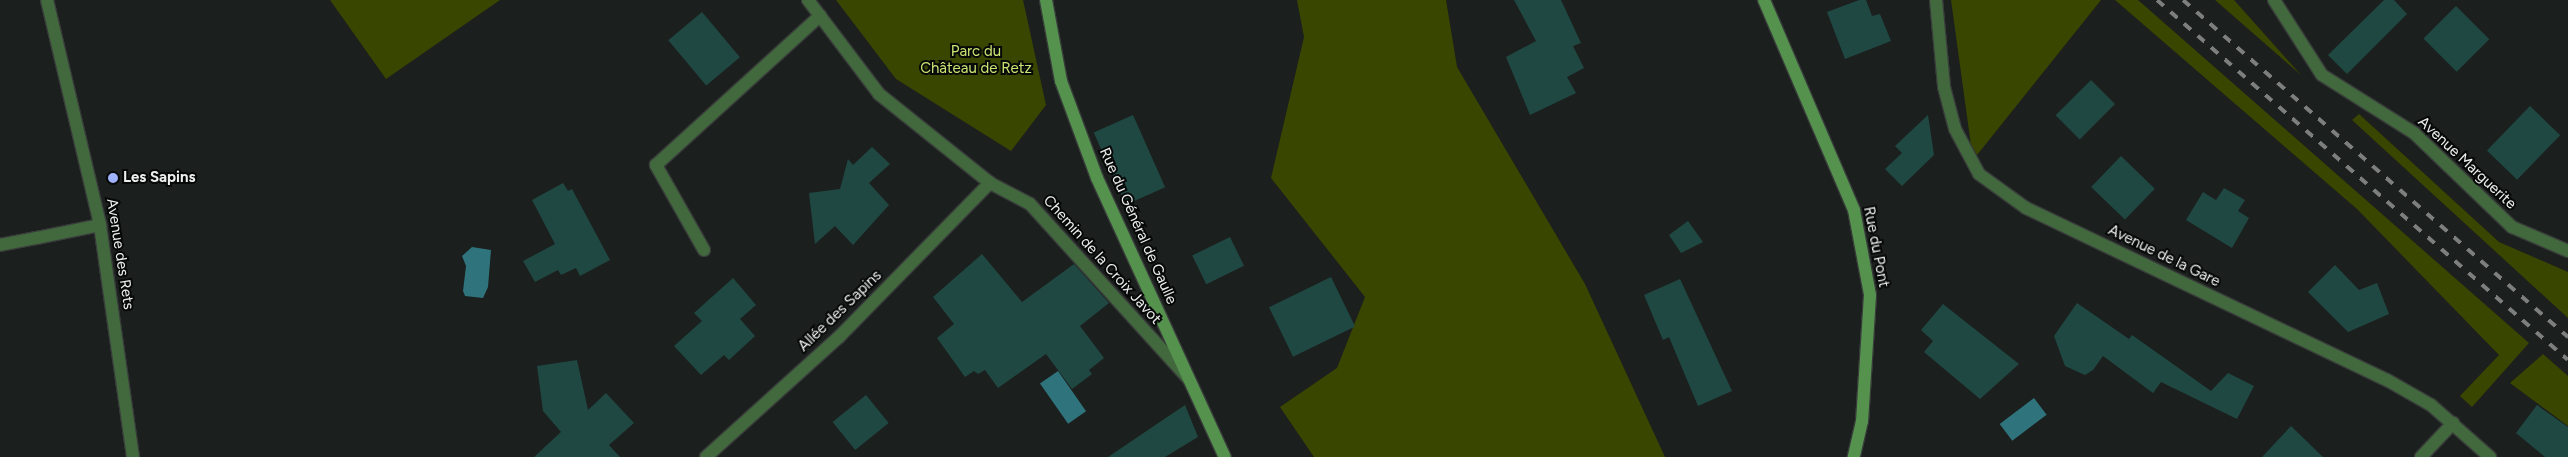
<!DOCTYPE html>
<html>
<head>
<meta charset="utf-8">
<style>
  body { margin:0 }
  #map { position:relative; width:2568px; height:457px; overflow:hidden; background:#1b1f1d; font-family:Figtree,sans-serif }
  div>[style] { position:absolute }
  .green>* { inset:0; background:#394600 }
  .water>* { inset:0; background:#2f737c; transform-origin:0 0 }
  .building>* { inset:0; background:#204843; transform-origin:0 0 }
  .roads { filter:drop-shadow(1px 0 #383c3a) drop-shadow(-1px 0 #383c3a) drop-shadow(0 1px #383c3a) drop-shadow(0 -1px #383c3a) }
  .lane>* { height:12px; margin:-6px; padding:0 6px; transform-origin:6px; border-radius:6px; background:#42683e }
  .street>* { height:12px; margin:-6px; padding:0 6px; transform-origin:6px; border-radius:6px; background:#42683e }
  .secondary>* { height:12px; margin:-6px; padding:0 6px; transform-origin:6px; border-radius:6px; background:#54924e }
  .rail>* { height:4px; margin-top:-2px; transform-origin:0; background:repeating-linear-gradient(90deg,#7c7f7e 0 9px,transparent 0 18px) }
  .dots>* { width:14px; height:14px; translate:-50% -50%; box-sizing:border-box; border:2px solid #070808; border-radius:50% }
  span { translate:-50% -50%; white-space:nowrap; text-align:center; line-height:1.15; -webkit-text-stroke:4px #070808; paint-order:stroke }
  .park-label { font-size:15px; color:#cae672 }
  .street-label { font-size:15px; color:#ecefee }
  .poi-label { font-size:15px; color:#ecefee; font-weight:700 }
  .left { translate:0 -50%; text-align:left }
</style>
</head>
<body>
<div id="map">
  <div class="green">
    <i style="clip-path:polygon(330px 0,500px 0,386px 79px)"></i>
    <i style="clip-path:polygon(836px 0,1023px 0,1046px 105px,1011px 151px,896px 79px)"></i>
    <i style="clip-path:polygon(1297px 0,1446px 0,1457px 67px,1585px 284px,1665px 457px,1314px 457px,1280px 407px,1337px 368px,1365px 297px,1271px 178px,1304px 37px)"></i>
    <i style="clip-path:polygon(1951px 0,2101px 0,1973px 160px)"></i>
    <i style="clip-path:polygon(2115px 0,2138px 0,2529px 343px,2472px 407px,2460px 396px,2499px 355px,2357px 209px)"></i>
    <i style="clip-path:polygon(2215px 0,2234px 0,2301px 75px)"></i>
    <i style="clip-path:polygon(2359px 114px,2499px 242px,2568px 272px,2568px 318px,2352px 120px)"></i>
    <i style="clip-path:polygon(2543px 354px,2568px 376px,2568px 426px,2510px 383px)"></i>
  </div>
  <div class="water">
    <i style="clip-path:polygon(472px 247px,491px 250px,488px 287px,483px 298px,465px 296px,463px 291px,466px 266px,462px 256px)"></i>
    <i style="left:1058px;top:371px;width:49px;height:22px;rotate:55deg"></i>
    <i style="left:2034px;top:398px;width:21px;height:43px;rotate:53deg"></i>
  </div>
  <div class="building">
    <i style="clip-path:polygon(1514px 0,1561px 0,1581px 43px,1573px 46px,1584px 68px,1567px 77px,1576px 93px,1530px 115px,1506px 57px,1536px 41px)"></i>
    <i style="clip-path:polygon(1859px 0,1866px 0,1872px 16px,1880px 14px,1891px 41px,1845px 59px,1827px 12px)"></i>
    <i style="clip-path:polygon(2384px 0,2394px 0,2407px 14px,2347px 74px,2328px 55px)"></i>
    <i style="left:2456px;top:6px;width:47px;height:46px;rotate:45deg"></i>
    <i style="left:702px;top:12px;width:59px;height:44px;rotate:50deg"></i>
    <i style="left:2091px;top:80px;width:34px;height:50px;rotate:45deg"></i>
    <i style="left:2530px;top:106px;width:42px;height:62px;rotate:44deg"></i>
    <i style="left:1133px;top:115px;width:79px;height:43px;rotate:66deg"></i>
    <i style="clip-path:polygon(1928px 115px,1934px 155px,1902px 186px,1885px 169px,1902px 153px,1895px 146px)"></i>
    <i style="clip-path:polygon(872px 147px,890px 164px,869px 183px,889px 205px,853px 245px,835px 226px,815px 244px,809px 193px,840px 189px,848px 159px,853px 165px)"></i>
    <i style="left:2121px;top:156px;width:47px;height:43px;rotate:44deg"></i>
    <i style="clip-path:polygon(563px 183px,568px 191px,572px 189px,610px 260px,580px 276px,576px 268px,561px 275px,558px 270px,535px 282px,523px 261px,555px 244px,532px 200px)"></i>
    <i style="clip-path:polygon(2224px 188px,2245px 200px,2238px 211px,2249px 218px,2232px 248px,2186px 220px,2203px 192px,2216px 200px)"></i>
    <i style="clip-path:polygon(1688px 221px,1703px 242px,1681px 253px,1669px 235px)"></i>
    <i style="left:1230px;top:237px;width:32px;height:42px;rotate:64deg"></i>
    <i style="clip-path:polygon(982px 254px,1022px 302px,1074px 264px,1109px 303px,1080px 326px,1104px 358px,1089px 370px,1092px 374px,1072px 389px,1046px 354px,998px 388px,985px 370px,978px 374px,974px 371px,965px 377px,937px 338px,954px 324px,933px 297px)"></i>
    <i style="clip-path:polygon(2335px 265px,2359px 290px,2377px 283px,2389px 314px,2348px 332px,2308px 292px)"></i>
    <i style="left:1331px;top:277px;width:55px;height:69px;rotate:64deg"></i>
    <i style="clip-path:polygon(733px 278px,756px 305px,740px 319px,755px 336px,729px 360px,724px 355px,701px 375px,674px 346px,702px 321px,694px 313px)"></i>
    <i style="clip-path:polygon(1680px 279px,1732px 391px,1698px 406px,1669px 337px,1663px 340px,1644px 295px)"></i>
    <i style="clip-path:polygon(2077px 303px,2129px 339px,2132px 335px,2211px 391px,2228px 373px,2254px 386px,2237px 419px,2161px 382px,2153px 393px,2103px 356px,2093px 370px,2085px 375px,2065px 366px,2054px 336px)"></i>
    <i style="clip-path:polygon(1943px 304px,2019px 364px,1980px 399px,1924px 352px,1933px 341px,1921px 330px)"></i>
    <i style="clip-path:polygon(577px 360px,588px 410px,606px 393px,634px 423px,609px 445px,620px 457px,534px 457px,561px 432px,543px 411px,537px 366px)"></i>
    <i style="left:866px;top:395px;width:36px;height:43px;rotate:51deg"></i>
    <i style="clip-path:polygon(1185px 405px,1198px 437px,1165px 457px,1108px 457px)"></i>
    <i style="clip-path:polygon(2537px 405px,2568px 427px,2568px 457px,2545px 457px,2516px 433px)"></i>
    <i style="clip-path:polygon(2291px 426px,2323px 457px,2262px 457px)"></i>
  </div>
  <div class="roads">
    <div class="lane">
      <i style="left:0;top:245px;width:38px;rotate:-11deg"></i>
      <i style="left:704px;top:250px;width:98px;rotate:-119.5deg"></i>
      <i style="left:656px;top:165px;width:222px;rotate:-42.3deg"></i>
    </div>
    <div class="street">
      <i style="left:47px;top:0;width:231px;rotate:76.7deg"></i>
      <i style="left:100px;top:225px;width:234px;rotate:81.9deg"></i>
      <i style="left:808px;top:0;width:118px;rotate:52.9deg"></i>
      <i style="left:879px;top:94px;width:142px;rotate:38.7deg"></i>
      <i style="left:990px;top:183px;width:45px;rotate:27.7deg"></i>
      <i style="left:1030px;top:204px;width:235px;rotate:47.8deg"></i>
      <i style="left:1936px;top:0;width:87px;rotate:84.7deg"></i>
      <i style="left:1944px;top:87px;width:43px;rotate:75.3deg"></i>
      <i style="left:1955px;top:129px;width:51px;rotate:61.9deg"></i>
      <i style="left:1979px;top:174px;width:58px;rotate:35.9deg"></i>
      <i style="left:2026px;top:208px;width:400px;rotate:25.5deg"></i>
      <i style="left:2387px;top:380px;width:51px;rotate:29.6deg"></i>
      <i style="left:2431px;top:405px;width:79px;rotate:41.4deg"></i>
      <i style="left:2274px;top:0;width:89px;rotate:57.4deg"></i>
      <i style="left:2322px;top:75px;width:109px;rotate:32.2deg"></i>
      <i style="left:2414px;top:133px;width:136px;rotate:43.8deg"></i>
      <i style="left:2512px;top:227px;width:61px;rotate:23.2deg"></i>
      <i style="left:37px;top:238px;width:64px;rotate:-11.7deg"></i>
      <i style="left:706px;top:457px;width:179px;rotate:-42.1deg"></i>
      <i style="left:839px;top:337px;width:216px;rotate:-45.6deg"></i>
      <i style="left:2421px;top:457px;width:47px;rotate:-46.7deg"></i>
    </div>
    <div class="secondary">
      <i style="left:1046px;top:0;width:82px;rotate:79.5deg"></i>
      <i style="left:1061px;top:81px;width:103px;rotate:69.6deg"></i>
      <i style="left:1097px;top:178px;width:307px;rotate:65.4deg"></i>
      <i style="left:1764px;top:0;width:228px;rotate:66.8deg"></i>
      <i style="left:1854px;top:210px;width:86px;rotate:79.3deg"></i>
      <i style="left:1870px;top:295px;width:126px;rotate:93.6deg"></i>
      <i style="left:1862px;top:421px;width:37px;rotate:103deg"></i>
    </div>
  </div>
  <div class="rail">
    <i style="left:2157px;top:0;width:546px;rotate:41.22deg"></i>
    <i style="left:2183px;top:0;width:512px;rotate:41.2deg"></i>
  </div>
  <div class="dots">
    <i style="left:113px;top:178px;background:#9fb3fd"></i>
  </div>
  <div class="park-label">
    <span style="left:976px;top:60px">Parc du<br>Château de Retz</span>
  </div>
  <div class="street-label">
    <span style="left:2467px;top:163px;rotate:43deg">Avenue Marguerite</span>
    <span style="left:1138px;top:226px;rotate:66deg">Rue du Général de Gaulle</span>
    <span style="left:1876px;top:247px;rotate:79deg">Rue du Pont</span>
    <span style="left:120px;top:254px;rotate:81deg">Avenue des Rets</span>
    <span style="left:2164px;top:256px;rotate:26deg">Avenue de la Gare</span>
    <span style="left:1102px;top:260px;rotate:48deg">Chemin de la Croix Javot</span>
    <span style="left:840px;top:311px;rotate:-44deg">Allée des Sapins</span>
  </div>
  <div class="poi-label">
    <span class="left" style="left:123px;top:178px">Les Sapins</span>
  </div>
</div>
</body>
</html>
